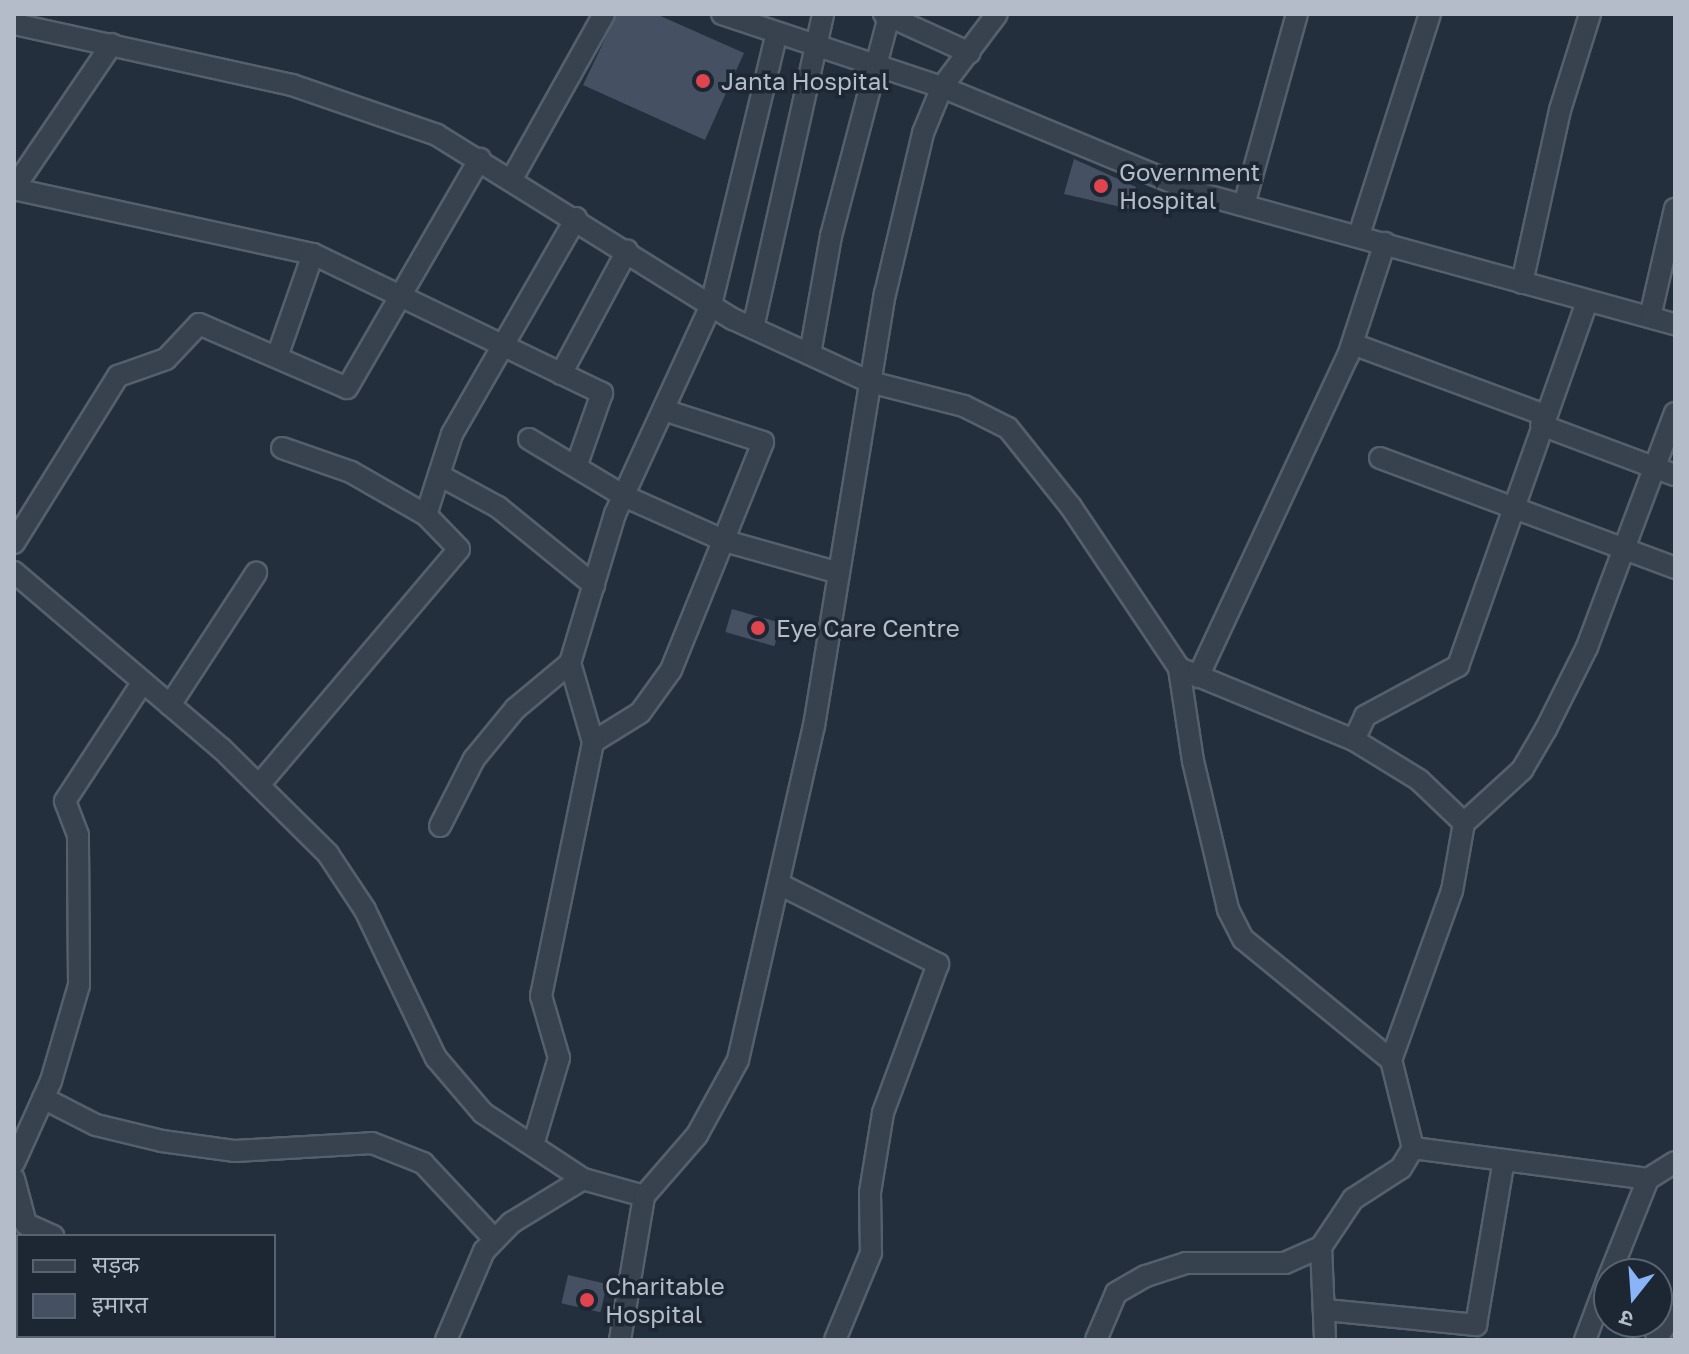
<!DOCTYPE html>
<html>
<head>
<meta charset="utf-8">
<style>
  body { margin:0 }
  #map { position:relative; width:1689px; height:1354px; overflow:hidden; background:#242f3e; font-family:"Golos Text","Noto Sans Devanagari",sans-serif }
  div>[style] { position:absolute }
  .building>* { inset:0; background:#455162; transform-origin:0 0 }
  .roads { filter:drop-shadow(2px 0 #565f6c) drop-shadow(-2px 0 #565f6c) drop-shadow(0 2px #565f6c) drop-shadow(0 -2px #565f6c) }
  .street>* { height:20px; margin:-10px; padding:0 10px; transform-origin:10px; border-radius:10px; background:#38414e }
  .dots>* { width:22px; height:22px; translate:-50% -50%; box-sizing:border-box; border:4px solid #1d2633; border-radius:50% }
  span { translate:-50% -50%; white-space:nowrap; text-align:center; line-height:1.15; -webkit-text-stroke:7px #1d2633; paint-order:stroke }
  .poi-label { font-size:24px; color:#b4bcc9 }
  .left { translate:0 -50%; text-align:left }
  .frame { position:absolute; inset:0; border:16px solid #b4bcc9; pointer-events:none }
  .legend { position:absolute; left:16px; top:1234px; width:260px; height:104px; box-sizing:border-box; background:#1d2633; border:2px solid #59626f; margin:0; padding:10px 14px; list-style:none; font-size:24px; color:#b4bcc9 }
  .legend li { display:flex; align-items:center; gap:16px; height:40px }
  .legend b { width:40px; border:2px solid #59626f }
  .north { position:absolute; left:1593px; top:1258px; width:80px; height:80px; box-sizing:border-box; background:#1d2633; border:2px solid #59626f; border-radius:50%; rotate:197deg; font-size:22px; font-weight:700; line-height:32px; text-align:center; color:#b4bcc9 }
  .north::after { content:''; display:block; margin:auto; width:28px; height:36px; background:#8ab4f8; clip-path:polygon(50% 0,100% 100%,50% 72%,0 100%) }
</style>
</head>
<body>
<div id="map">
  <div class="building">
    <i style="clip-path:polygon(617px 14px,656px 14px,744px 53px,705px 140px,583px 85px)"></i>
    <i style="clip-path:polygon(1074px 159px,1136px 187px,1130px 209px,1064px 194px)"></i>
    <i style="left:732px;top:609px;width:51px;height:24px;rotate:16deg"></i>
    <i style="left:568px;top:1275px;width:40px;height:29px;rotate:13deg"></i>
  </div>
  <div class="roads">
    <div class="street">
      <i style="left:722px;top:14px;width:232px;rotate:18.4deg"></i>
      <i style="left:942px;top:87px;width:277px;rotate:22.5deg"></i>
      <i style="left:1198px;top:193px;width:495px;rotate:15.4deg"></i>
      <i style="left:884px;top:14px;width:94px;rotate:24.4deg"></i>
      <i style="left:14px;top:24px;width:285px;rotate:12.4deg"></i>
      <i style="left:292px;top:85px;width:153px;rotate:19deg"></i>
      <i style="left:437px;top:135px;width:349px;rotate:31.9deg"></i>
      <i style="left:733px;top:319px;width:151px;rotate:24.7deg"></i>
      <i style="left:870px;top:382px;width:97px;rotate:14.3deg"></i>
      <i style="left:964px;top:406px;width:49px;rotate:26.6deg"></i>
      <i style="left:1008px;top:428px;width:101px;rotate:51.4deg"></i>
      <i style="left:1071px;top:507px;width:194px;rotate:56.1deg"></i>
      <i style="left:1179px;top:668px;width:189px;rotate:22.4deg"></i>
      <i style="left:1354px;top:740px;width:76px;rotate:31.6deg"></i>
      <i style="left:1419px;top:780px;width:62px;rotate:43.7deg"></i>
      <i style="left:1464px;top:823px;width:79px;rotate:-42.4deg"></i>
      <i style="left:1522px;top:770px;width:48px;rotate:-59.7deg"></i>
      <i style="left:1546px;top:729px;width:92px;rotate:-63.4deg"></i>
      <i style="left:1587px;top:647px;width:250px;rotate:-69.4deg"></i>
      <i style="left:513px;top:177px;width:187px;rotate:-60.8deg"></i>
      <i style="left:14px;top:188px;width:174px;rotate:-55.8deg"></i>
      <i style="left:14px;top:189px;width:306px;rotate:12.3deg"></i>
      <i style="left:313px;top:254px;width:321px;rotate:25.7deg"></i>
      <i style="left:602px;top:393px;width:78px;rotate:109.4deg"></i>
      <i style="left:1244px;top:205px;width:198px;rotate:-74.5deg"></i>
      <i style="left:1359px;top:235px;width:232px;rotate:-72.2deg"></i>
      <i style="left:1522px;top:283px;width:177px;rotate:-77.6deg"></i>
      <i style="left:1560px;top:110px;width:101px;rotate:-72.6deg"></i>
      <i style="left:1650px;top:317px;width:111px;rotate:-77deg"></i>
      <i style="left:753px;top:328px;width:322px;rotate:-77.4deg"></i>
      <i style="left:1353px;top:344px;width:205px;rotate:20.3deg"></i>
      <i style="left:278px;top:354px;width:106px;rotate:-70.7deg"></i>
      <i style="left:810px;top:354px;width:120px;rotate:-79.9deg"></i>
      <i style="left:831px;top:236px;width:228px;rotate:-75.2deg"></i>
      <i style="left:561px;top:374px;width:140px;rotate:-61.8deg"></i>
      <i style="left:1541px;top:425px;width:143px;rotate:20.5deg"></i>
      <i style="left:529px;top:439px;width:111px;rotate:31deg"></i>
      <i style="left:624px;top:496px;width:111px;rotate:24deg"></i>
      <i style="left:725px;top:541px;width:118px;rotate:15.7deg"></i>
      <i style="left:1380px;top:458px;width:315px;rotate:20.4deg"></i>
      <i style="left:439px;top:475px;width:67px;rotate:28.5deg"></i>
      <i style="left:498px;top:507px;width:124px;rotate:39.1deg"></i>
      <i style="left:426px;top:515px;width:85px;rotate:-72.2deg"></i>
      <i style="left:452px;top:434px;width:249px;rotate:-60.1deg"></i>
      <i style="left:14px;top:543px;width:197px;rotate:-58.1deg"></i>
      <i style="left:118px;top:376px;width:51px;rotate:-19.5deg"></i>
      <i style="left:166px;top:359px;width:48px;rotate:-46.7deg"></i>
      <i style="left:199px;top:324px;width:161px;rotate:23.4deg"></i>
      <i style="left:347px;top:388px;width:265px;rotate:-59.9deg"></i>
      <i style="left:14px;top:572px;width:272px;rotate:40.4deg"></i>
      <i style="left:221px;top:748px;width:151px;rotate:44.7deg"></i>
      <i style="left:328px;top:854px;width:67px;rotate:56.5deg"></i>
      <i style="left:365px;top:910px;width:164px;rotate:64.4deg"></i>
      <i style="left:436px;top:1058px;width:72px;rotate:49.5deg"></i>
      <i style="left:483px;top:1113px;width:120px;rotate:33.4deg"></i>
      <i style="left:583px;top:1179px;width:63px;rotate:15.6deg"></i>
      <i style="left:1198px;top:677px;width:354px;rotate:-65deg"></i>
      <i style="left:1348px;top:356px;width:119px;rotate:-71.9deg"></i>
      <i style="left:170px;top:705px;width:158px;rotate:-56.9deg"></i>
      <i style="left:1354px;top:740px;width:26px;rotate:-65deg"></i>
      <i style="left:1365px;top:716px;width:106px;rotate:-28.3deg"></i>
      <i style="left:1458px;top:666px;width:387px;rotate:-70.5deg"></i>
      <i style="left:593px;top:742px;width:55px;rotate:-31.7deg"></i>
      <i style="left:640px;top:713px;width:53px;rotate:-54.2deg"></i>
      <i style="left:671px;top:670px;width:246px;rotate:-68deg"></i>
      <i style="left:763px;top:442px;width:101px;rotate:-162.1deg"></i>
      <i style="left:259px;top:785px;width:309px;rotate:-49.7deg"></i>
      <i style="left:459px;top:549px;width:47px;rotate:-134.1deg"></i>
      <i style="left:426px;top:515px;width:86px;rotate:-150.2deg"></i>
      <i style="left:351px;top:472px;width:73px;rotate:-160.8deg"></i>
      <i style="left:440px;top:826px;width:75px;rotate:-63.1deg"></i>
      <i style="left:474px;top:759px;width:65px;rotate:-50.6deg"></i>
      <i style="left:515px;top:709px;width:72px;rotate:-39.9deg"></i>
      <i style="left:781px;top:885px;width:176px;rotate:26.7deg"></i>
      <i style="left:938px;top:964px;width:159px;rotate:110.3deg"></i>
      <i style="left:883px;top:1113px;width:80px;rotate:99.3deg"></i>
      <i style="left:870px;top:1192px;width:61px;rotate:89.1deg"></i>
      <i style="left:871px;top:1253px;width:94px;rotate:112.5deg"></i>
      <i style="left:1391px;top:1060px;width:180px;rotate:-70.2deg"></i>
      <i style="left:1452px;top:891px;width:69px;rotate:-80deg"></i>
      <i style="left:43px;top:1098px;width:59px;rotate:27deg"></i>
      <i style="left:96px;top:1125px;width:68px;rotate:13.6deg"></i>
      <i style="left:162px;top:1141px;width:74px;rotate:7.8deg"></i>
      <i style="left:235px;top:1151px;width:137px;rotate:-3.3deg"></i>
      <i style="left:372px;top:1143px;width:55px;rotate:21.4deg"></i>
      <i style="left:423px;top:1163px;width:105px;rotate:46.9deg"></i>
      <i style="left:533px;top:1145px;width:91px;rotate:-73.4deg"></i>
      <i style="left:559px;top:1058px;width:65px;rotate:-106.2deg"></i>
      <i style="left:541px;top:996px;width:259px;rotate:-78.4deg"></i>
      <i style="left:593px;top:742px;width:82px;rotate:-106.2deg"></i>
      <i style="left:570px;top:663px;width:156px;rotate:-73.2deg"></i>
      <i style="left:615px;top:514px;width:230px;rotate:-65.3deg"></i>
      <i style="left:711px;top:305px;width:277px;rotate:-76.4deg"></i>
      <i style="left:1413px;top:1148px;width:237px;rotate:7.5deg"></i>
      <i style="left:1648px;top:1179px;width:32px;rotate:-32deg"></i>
      <i style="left:14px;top:1163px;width:90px;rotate:-65.7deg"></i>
      <i style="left:51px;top:1081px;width:100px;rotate:-73.7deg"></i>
      <i style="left:79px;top:985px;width:150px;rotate:-90.4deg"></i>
      <i style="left:78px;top:835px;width:36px;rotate:-111deg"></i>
      <i style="left:65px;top:801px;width:142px;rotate:-56.8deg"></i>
      <i style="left:14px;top:1179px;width:47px;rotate:75.1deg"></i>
      <i style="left:26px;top:1224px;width:30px;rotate:24deg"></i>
      <i style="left:1321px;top:1247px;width:93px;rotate:87.5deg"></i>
      <i style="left:1610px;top:1274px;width:102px;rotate:-68.2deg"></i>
      <i style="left:1326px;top:1310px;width:151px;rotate:5.7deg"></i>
      <i style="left:1476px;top:1325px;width:167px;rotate:-80.4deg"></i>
      <i style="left:140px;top:1336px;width:9px;rotate:27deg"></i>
      <i style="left:59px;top:1340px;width:4px;rotate:-90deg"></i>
      <i style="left:446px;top:1340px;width:97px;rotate:-66.9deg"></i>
      <i style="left:484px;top:1251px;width:39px;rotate:-46deg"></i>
      <i style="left:511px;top:1223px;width:84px;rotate:-31.4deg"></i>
      <i style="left:620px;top:1340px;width:146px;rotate:-80.5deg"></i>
      <i style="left:644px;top:1196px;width:81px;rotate:-49deg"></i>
      <i style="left:697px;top:1135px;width:85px;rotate:-61.3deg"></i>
      <i style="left:738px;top:1060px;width:343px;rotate:-77.2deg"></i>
      <i style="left:814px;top:726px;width:438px;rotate:-80.7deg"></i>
      <i style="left:885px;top:294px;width:165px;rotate:-76.7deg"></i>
      <i style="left:923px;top:133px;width:50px;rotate:-67.6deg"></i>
      <i style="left:942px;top:87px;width:91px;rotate:-53deg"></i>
      <i style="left:1096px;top:1340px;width:51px;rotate:-66.9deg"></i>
      <i style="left:1116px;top:1293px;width:34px;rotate:-30deg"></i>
      <i style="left:1146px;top:1276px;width:42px;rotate:-18deg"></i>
      <i style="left:1186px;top:1263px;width:99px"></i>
      <i style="left:1285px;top:1263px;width:39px;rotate:-24deg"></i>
      <i style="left:1321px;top:1247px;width:58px;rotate:-56.3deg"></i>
      <i style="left:1353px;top:1199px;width:57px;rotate:-32.9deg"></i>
      <i style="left:1401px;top:1168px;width:23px;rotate:-59deg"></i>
      <i style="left:1413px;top:1148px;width:91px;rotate:-104deg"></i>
      <i style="left:1391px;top:1060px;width:191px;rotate:-140.7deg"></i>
      <i style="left:1243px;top:939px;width:34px;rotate:-117deg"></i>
      <i style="left:1228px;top:909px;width:152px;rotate:-103.3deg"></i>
      <i style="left:1193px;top:761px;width:94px;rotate:-98.6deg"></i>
      <i style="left:1585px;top:1340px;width:68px;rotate:-69.4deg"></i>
      <i style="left:1656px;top:1340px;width:36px;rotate:-58deg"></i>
    </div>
  </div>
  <div class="dots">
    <i style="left:703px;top:81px;background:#e0444e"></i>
    <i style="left:1101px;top:186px;background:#e0444e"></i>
    <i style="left:758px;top:628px;background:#e0444e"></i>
    <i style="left:587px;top:1300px;background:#e0444e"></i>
  </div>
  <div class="poi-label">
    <span class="left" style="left:721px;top:81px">Janta Hospital</span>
    <span class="left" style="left:1119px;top:186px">Government<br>Hospital</span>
    <span class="left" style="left:776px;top:628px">Eye Care Centre</span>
    <span class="left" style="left:605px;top:1300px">Charitable<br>Hospital</span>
  </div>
  <div class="frame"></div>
  <ul class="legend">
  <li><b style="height:10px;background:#38414e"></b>सड़क</li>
  <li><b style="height:22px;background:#455162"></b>इमारत</li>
  </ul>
  <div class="north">उ</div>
</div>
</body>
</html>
